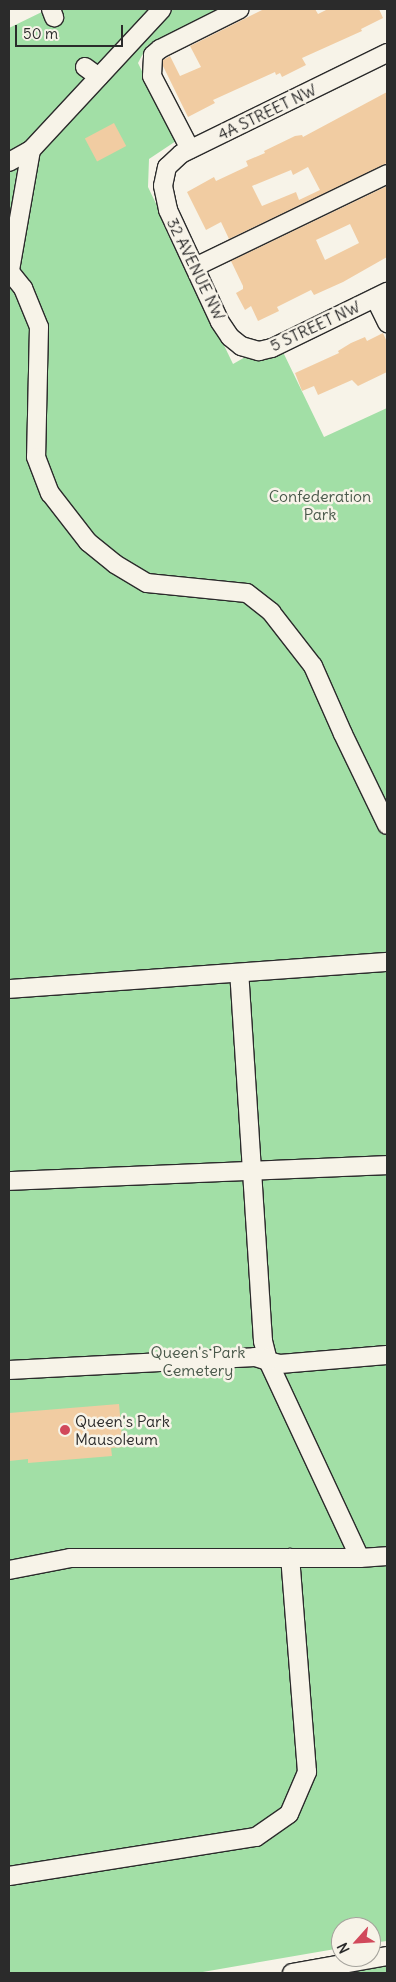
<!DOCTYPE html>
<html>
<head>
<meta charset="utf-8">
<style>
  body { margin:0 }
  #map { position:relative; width:396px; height:1982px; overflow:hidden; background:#f7f3e8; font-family:Delius,sans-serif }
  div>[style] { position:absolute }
  .green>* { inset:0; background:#a2dfa6 }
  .building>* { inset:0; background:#f1cca2; transform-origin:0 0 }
  .roads { filter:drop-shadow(1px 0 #2b2b2b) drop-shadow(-1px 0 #2b2b2b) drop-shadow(0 1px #2b2b2b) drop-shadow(0 -1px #2b2b2b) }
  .minor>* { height:18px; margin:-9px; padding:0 9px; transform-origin:9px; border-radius:9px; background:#f7f3e8 }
  .dots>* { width:14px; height:14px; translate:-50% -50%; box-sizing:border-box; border:2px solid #f7f3e8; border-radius:50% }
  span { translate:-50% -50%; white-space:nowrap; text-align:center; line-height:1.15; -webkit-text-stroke:5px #f7f3e8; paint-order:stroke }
  .street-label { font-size:16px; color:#2b2b2b }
  .park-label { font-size:16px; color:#49584a }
  .poi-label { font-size:16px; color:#2b2b2b }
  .left { translate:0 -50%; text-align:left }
  .frame { position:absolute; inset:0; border:10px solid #2b2b2b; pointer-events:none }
  .north { position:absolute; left:331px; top:1917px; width:50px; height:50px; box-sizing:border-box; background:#f7f3e8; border:1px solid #a5a39c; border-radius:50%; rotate:244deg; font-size:14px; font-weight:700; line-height:20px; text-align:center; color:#2b2b2b }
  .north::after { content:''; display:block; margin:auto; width:18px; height:22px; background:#d1495b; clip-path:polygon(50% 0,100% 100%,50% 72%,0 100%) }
  .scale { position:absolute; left:15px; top:25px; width:108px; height:22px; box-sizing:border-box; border:2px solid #2b2b2b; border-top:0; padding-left:6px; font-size:15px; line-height:18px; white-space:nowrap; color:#2b2b2b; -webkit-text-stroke:4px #f7f3e8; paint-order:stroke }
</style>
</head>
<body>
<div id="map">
  <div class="green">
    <i style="clip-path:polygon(48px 9px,223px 9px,147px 46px,138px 63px,176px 141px,149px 159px,148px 187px,233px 364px,247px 356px,283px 352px,324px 437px,387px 408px,387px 1941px,371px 1943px,371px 1927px,341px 1927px,341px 1948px,197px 1973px,9px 1973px,9px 28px)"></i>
    <i style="clip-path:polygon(387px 1965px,387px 1973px,344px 1973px)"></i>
  </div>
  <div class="building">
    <i style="clip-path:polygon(264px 9px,315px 9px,318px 14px,328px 9px,379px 9px,383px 18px,361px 29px,362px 31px,302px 58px,306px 65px,282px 77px,280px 73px,276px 75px,275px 72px,213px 100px,215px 103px,188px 117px,163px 66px,163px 60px,170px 56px,180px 76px,201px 67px,190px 46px)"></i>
    <i style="clip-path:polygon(evenodd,387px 92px,387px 163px,229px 239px,221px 222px,206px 230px,187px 192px,214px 177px,216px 181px,248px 166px,246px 161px,265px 153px,264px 151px,295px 136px,302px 135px,303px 137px,387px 92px,308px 167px,320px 190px,299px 200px,296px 192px,262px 206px,252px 186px,291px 170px,293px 175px,308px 167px)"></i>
    <i style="left:114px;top:123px;width:26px;height:33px;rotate:62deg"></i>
    <i style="clip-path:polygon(evenodd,387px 186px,387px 257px,343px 282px,314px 295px,311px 290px,277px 307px,279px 311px,258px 321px,251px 306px,245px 310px,236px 293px,243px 289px,243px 286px,231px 261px,387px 186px,350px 224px,359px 243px,325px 260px,316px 240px,350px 224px)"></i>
    <i style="clip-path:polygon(383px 333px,387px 342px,387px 372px,358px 386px,352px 380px,318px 395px,314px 386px,302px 391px,295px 373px,339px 353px,338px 351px,351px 343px,365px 337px,367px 341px)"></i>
    <i style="clip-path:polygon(119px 1404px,123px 1447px,111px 1448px,112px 1456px,28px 1463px,28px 1459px,9px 1461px,9px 1413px)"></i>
  </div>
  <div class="roads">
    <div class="minor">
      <i style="left:51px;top:9px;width:9px;rotate:69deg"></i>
      <i style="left:387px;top:53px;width:229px;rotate:153.9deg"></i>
      <i style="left:181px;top:154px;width:19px;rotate:137deg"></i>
      <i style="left:167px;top:167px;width:19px;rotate:102deg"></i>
      <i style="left:163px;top:186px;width:25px;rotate:78deg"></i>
      <i style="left:168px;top:210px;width:123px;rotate:65.1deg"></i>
      <i style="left:220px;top:322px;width:18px;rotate:56deg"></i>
      <i style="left:230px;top:337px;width:14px;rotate:39deg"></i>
      <i style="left:241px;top:346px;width:19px;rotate:16deg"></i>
      <i style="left:259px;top:351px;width:13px;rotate:-13deg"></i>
      <i style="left:272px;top:348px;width:128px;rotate:-26deg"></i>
      <i style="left:85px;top:67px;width:17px;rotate:36deg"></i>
      <i style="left:190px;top:149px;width:82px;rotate:-117.5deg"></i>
      <i style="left:152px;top:76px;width:21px;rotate:-87deg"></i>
      <i style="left:153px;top:55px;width:9px;rotate:-41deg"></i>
      <i style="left:160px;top:49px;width:89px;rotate:-26.6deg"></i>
      <i style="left:9px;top:162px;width:25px;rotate:-29deg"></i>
      <i style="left:31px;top:150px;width:192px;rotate:-47.1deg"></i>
      <i style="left:195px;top:267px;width:213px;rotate:-25.8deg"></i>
      <i style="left:10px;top:272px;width:21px;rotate:51deg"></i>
      <i style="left:23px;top:288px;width:42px;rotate:67.7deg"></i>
      <i style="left:39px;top:327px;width:130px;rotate:91.3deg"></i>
      <i style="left:36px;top:457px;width:39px;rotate:69deg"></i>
      <i style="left:50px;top:493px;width:62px;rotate:52.2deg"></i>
      <i style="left:88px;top:542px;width:35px;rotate:39deg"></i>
      <i style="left:115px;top:564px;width:37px;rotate:31deg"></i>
      <i style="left:147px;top:583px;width:100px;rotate:5.7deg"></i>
      <i style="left:247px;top:593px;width:31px;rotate:38deg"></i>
      <i style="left:271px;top:612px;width:68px;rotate:52.1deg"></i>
      <i style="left:313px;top:666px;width:74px;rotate:66.2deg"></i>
      <i style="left:343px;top:734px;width:101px;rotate:64.2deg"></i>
      <i style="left:9px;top:276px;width:128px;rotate:-80.1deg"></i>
      <i style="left:375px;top:298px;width:28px;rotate:64deg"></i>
      <i style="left:9px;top:989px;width:379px;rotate:-4.1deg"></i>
      <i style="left:9px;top:1181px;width:378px;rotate:-2.4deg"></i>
      <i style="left:268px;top:1361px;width:217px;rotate:65deg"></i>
      <i style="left:360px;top:1558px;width:27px;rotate:-4deg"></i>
      <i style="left:268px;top:1361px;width:12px;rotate:14deg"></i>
      <i style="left:280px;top:1364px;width:107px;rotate:-4.8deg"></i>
      <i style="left:9px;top:1370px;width:246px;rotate:-3deg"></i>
      <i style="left:255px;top:1357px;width:14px;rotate:17deg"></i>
      <i style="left:268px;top:1361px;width:21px;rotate:-104deg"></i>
      <i style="left:263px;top:1341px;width:368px;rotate:-93.7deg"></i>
      <i style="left:9px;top:1570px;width:62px;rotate:-11.1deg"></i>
      <i style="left:70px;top:1558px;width:290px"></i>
      <i style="left:9px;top:1876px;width:250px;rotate:-9deg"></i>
      <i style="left:256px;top:1837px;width:40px;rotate:-34.9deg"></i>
      <i style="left:289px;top:1814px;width:46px;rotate:-66.8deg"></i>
      <i style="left:307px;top:1772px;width:215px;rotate:-94.5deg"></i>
      <i style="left:292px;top:1973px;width:97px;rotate:-10.1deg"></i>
    </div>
  </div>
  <div class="dots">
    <i style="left:65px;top:1430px;background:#d1495b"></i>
  </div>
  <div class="street-label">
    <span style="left:267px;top:112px;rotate:-26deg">4A STREET NW</span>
    <span style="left:196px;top:269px;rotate:64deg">32 AVENUE NW</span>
    <span style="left:315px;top:326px;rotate:-25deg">5 STREET NW</span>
  </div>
  <div class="park-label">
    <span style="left:320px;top:505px">Confederation<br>Park</span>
    <span style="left:198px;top:1361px">Queen's Park<br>Cemetery</span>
  </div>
  <div class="poi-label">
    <span class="left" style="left:75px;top:1430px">Queen's Park<br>Mausoleum</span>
  </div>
  <div class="frame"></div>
  <div class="north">N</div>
  <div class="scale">50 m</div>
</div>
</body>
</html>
